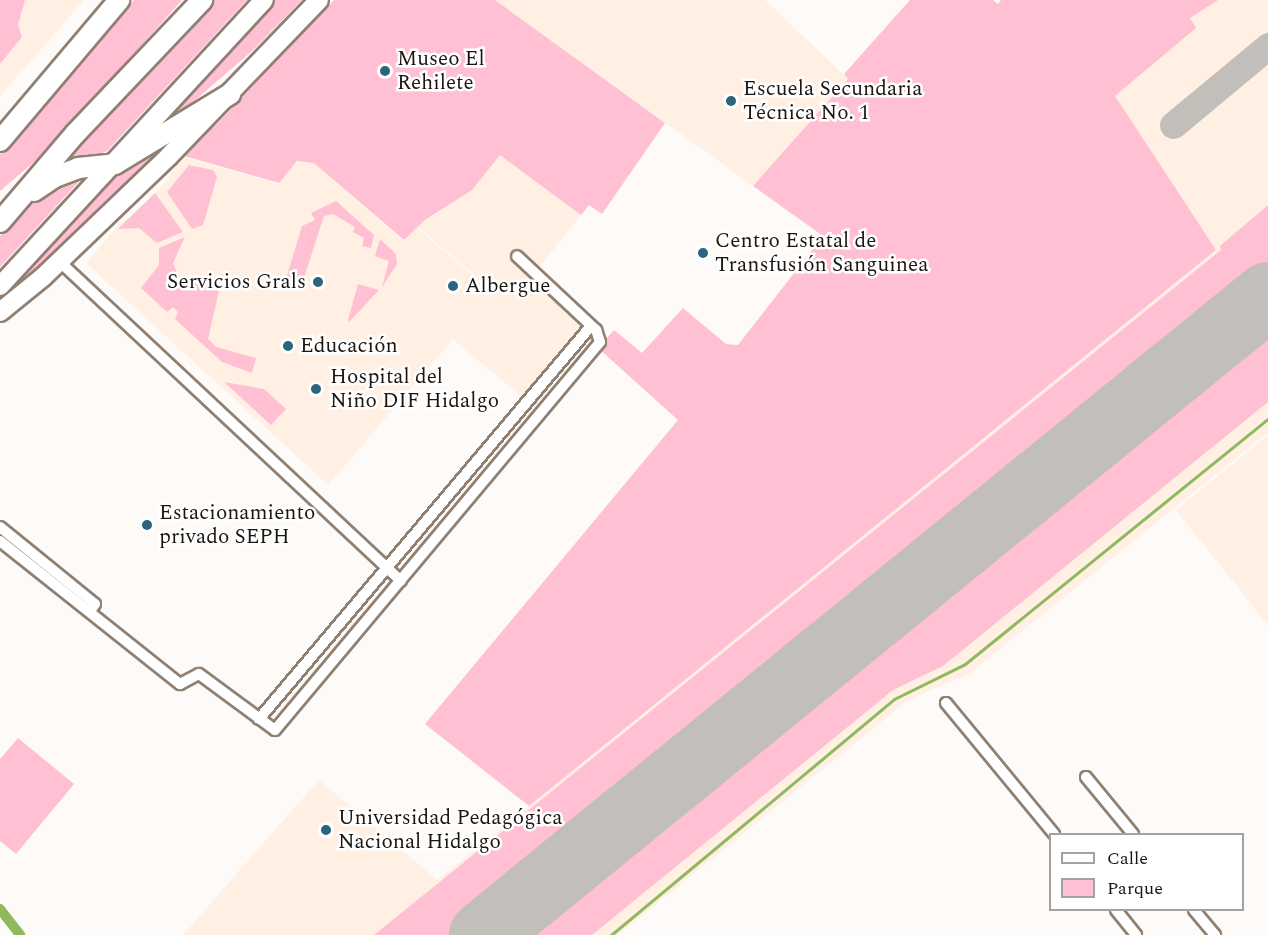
<!DOCTYPE html>
<html>
<head>
<meta charset="utf-8">
<style>
  body { margin:0 }
  #map { position:relative; width:1268px; height:935px; overflow:hidden; background:#fefaf7; font-family:Spectral,serif }
  div>[style] { position:absolute }
  .built>* { inset:0; background:#fff0e3 }
  .green>* { inset:0; background:#ffc0d3 }
  .stream>* { height:3px; margin:-1.5px; padding:0 1.5px; transform-origin:1.5px; border-radius:1.5px; background:#8eb95f }
  .canal>* { height:10px; margin:-5px; padding:0 5px; transform-origin:5px; border-radius:5px; background:#8eb95f }
  .taxiway>* { height:27px; margin:-13.5px; padding:0 13.5px; transform-origin:13.5px; border-radius:13.5px; background:#c2beba }
  .runway>* { height:68px; margin:-34px; padding:0 34px; transform-origin:34px; border-radius:34px; background:#c2beba }
  .roads { filter:drop-shadow(2px 0 #908072) drop-shadow(-2px 0 #908072) drop-shadow(0 2px #908072) drop-shadow(0 -2px #908072) }
  .street>* { height:10px; margin:-5px; padding:0 5px; transform-origin:5px; border-radius:5px; background:#fff }
  .primary>* { height:18px; margin:-9px; padding:0 9px; transform-origin:9px; border-radius:9px; background:#fff }
  .highway>* { height:20px; margin:-10px; padding:0 10px; transform-origin:10px; border-radius:10px; background:#fff }
  .dots>* { width:16px; height:16px; translate:-50% -50%; box-sizing:border-box; border:3px solid #fff; border-radius:50% }
  span { translate:-50% -50%; white-space:nowrap; text-align:center; line-height:1.15; -webkit-text-stroke:5px #fff; paint-order:stroke }
  .poi-label { font-size:21px; color:#1c1611 }
  .left { translate:0 -50%; text-align:left }
  .right { translate:-100% -50%; text-align:right }
  .legend { position:absolute; left:1049px; top:833px; width:195px; height:78px; box-sizing:border-box; background:#fff; border:2px solid #a4a2a0; margin:0; padding:8px 10px; list-style:none; font-size:18px; color:#1c1611 }
  .legend li { display:flex; align-items:center; gap:12px; height:30px }
  .legend b { width:30px; border:2px solid #a4a2a0 }
</style>
</head>
<body>
<div id="map">
  <div class="built">
    <i style="clip-path:polygon(25px 0,84px 0,0 96px,0 64px,22px 37px,18px 25px)"></i>
    <i style="clip-path:polygon(495px 0,765px 0,848px 79px,753px 186px)"></i>
    <i style="clip-path:polygon(1218px 0,1268px 0,1268px 432px,969px 674px,908px 700px,618px 935px,183px 935px,319px 780px,437px 880px,1216px 250px,1114px 96px,1196px 28px,1189px 18px)"></i>
    <i style="clip-path:polygon(500px 154px,581px 215px,535px 273px,592px 325px,530px 404px,453px 339px,328px 485px,86px 263px,120px 223px,135px 215px,168px 179px,180px 156px,279px 184px,290px 166px,305px 161px,314px 163px,403px 241px,417px 228px,493px 293px,464px 327px,494px 292px,417px 226px,472px 190px)"></i>
    <i style="clip-path:polygon(1268px 435px,1268px 625px,1176px 510px)"></i>
  </div>
  <div class="green">
    <i style="clip-path:polygon(0 0,25px 0,18px 25px,22px 37px,0 64px)"></i>
    <i style="clip-path:polygon(134px 0,182px 0,47px 151px,0 191px,0 154px)"></i>
    <i style="clip-path:polygon(203px 0,247px 0,107px 151px,45px 177px)"></i>
    <i style="clip-path:polygon(269px 0,302px 0,251px 52px,156px 134px,151px 129px)"></i>
    <i style="clip-path:polygon(334px 0,495px 0,665px 123px,602px 214px,589px 205px,581px 215px,500px 155px,472px 190px,425px 220px,404px 240px,314px 163px,297px 161px,279px 183px,181px 155px,196px 138px,216px 125px)"></i>
    <i style="clip-path:polygon(910px 0,993px 0,998px 4px,1001px 0,1218px 0,1190px 18px,1196px 28px,1115px 96px,1216px 250px,529px 806px,425px 724px,678px 420px,598px 348px,614px 330px,642px 353px,683px 308px,726px 344px,738px 345px,823px 236px,753px 186px,848px 79px,844px 74px)"></i>
    <i style="clip-path:polygon(155px 150px,158px 154px,0 302px,0 290px,109px 179px)"></i>
    <i style="clip-path:polygon(189px 165px,213px 170px,217px 177px,203px 225px,192px 229px,167px 192px)"></i>
    <i style="clip-path:polygon(86px 174px,0 267px,0 236px,27px 206px,39px 195px)"></i>
    <i style="clip-path:polygon(155px 193px,183px 232px,157px 243px,139px 228px,118px 229px)"></i>
    <i style="clip-path:polygon(336px 201px,374px 235px,371px 248px,362px 246px,364px 238px,353px 232px,355px 227px,333px 214px,324px 216px,301px 287px,285px 282px,302px 226px,315px 220px,311px 213px)"></i>
    <i style="clip-path:polygon(1268px 205px,1268px 270px,451px 935px,374px 935px,1221px 250px,1220px 246px)"></i>
    <i style="clip-path:polygon(185px 237px,173px 263px,178px 275px,188px 282px,219px 291px,208px 339px,216px 347px,256px 358px,252px 373px,222px 362px,175px 319px,178px 312px,173px 307px,167px 312px,141px 288px,159px 265px,159px 248px)"></i>
    <i style="clip-path:polygon(380px 239px,396px 254px,397px 264px,382px 287px,389px 261px,375px 256px)"></i>
    <i style="clip-path:polygon(358px 284px,379px 290px,349px 322px,348px 320px)"></i>
    <i style="clip-path:polygon(1268px 323px,1268px 402px,943px 666px,893px 690px,592px 935px,515px 935px)"></i>
    <i style="clip-path:polygon(224px 382px,264px 389px,286px 409px,271px 425px)"></i>
    <i style="clip-path:polygon(18px 738px,74px 784px,16px 854px,0 841px,0 759px)"></i>
  </div>
  <div class="stream">
    <i style="left:611px;top:935px;width:368px;rotate:-39.8deg"></i>
    <i style="left:894px;top:699px;width:79px;rotate:-26.2deg"></i>
    <i style="left:965px;top:664px;width:390px;rotate:-39deg"></i>
  </div>
  <div class="canal">
    <i style="left:0;top:909px;width:33px;rotate:52deg"></i>
  </div>
  <div class="taxiway">
    <i style="left:1173px;top:125px;width:124px;rotate:-39.7deg"></i>
  </div>
  <div class="runway">
    <i style="left:483px;top:935px;width:1012px;rotate:-39.15deg"></i>
  </div>
  <div class="roads">
    <div class="street">
      <i style="left:59px;top:261px;width:468px;rotate:43.1deg"></i>
      <i style="left:0;top:527px;width:122px;rotate:39deg"></i>
      <i style="left:95px;top:604px;width:9px;rotate:126deg"></i>
      <i style="left:0;top:541px;width:230px;rotate:38.5deg"></i>
      <i style="left:180px;top:684px;width:21px;rotate:-28deg"></i>
      <i style="left:199px;top:674px;width:94px;rotate:36.4deg"></i>
      <i style="left:275px;top:730px;width:506px;rotate:-50.05deg"></i>
      <i style="left:600px;top:342px;width:13px;rotate:-108deg"></i>
      <i style="left:596px;top:330px;width:108px;rotate:-136.9deg"></i>
      <i style="left:946px;top:703px;width:170px;rotate:50.5deg"></i>
      <i style="left:259px;top:719px;width:514px;rotate:-49.81deg"></i>
      <i style="left:1086px;top:777px;width:74px;rotate:50.5deg"></i>
      <i style="left:1116px;top:910px;width:32px;rotate:51deg"></i>
      <i style="left:1194px;top:910px;width:33px;rotate:50deg"></i>
    </div>
    <div class="primary">
      <i style="left:0;top:286px;width:389px;rotate:-47.3deg"></i>
      <i style="left:0;top:312px;width:55px;rotate:-39.1deg"></i>
      <i style="left:43px;top:277px;width:175px;rotate:-43.8deg"></i>
      <i style="left:169px;top:156px;width:216px;rotate:-46.1deg"></i>
    </div>
    <div class="highway">
      <i style="left:0;top:141px;width:185px;rotate:-49.8deg"></i>
      <i style="left:34px;top:191px;width:25px;rotate:-34deg"></i>
      <i style="left:55px;top:177px;width:25px;rotate:-21deg"></i>
      <i style="left:78px;top:168px;width:37px;rotate:-6deg"></i>
      <i style="left:115px;top:164px;width:135px;rotate:-31.3deg"></i>
      <i style="left:0;top:222px;width:116px;rotate:-49.6deg"></i>
      <i style="left:75px;top:134px;width:185px;rotate:-46.5deg"></i>
    </div>
  </div>
  <div class="dots">
    <i style="left:385px;top:71px;background:#2a657d"></i>
    <i style="left:731px;top:101px;background:#2a657d"></i>
    <i style="left:703px;top:253px;background:#2a657d"></i>
    <i style="left:318px;top:282px;background:#2a657d"></i>
    <i style="left:453px;top:286px;background:#2a657d"></i>
    <i style="left:288px;top:346px;background:#2a657d"></i>
    <i style="left:316px;top:389px;background:#2a657d"></i>
    <i style="left:147px;top:525px;background:#2a657d"></i>
    <i style="left:326px;top:830px;background:#2a657d"></i>
  </div>
  <div class="poi-label">
    <span class="left" style="left:397px;top:71px">Museo El<br>Rehilete</span>
    <span class="left" style="left:743px;top:101px">Escuela Secundaria<br>Técnica No. 1</span>
    <span class="left" style="left:715px;top:253px">Centro Estatal de<br>Transfusión Sanguinea</span>
    <span class="right" style="left:306px;top:282px">Servicios Grals</span>
    <span class="left" style="left:465px;top:286px">Albergue</span>
    <span class="left" style="left:300px;top:346px">Educación</span>
    <span class="left" style="left:330px;top:389px">Hospital del<br>Niño DIF Hidalgo</span>
    <span class="left" style="left:159px;top:525px">Estacionamiento<br>privado SEPH</span>
    <span class="left" style="left:338px;top:830px">Universidad Pedagógica<br>Nacional Hidalgo</span>
  </div>
  <ul class="legend">
  <li><b style="height:8px;background:#fff"></b>Calle</li>
  <li><b style="height:16px;background:#ffc0d3"></b>Parque</li>
  </ul>
</div>
</body>
</html>
